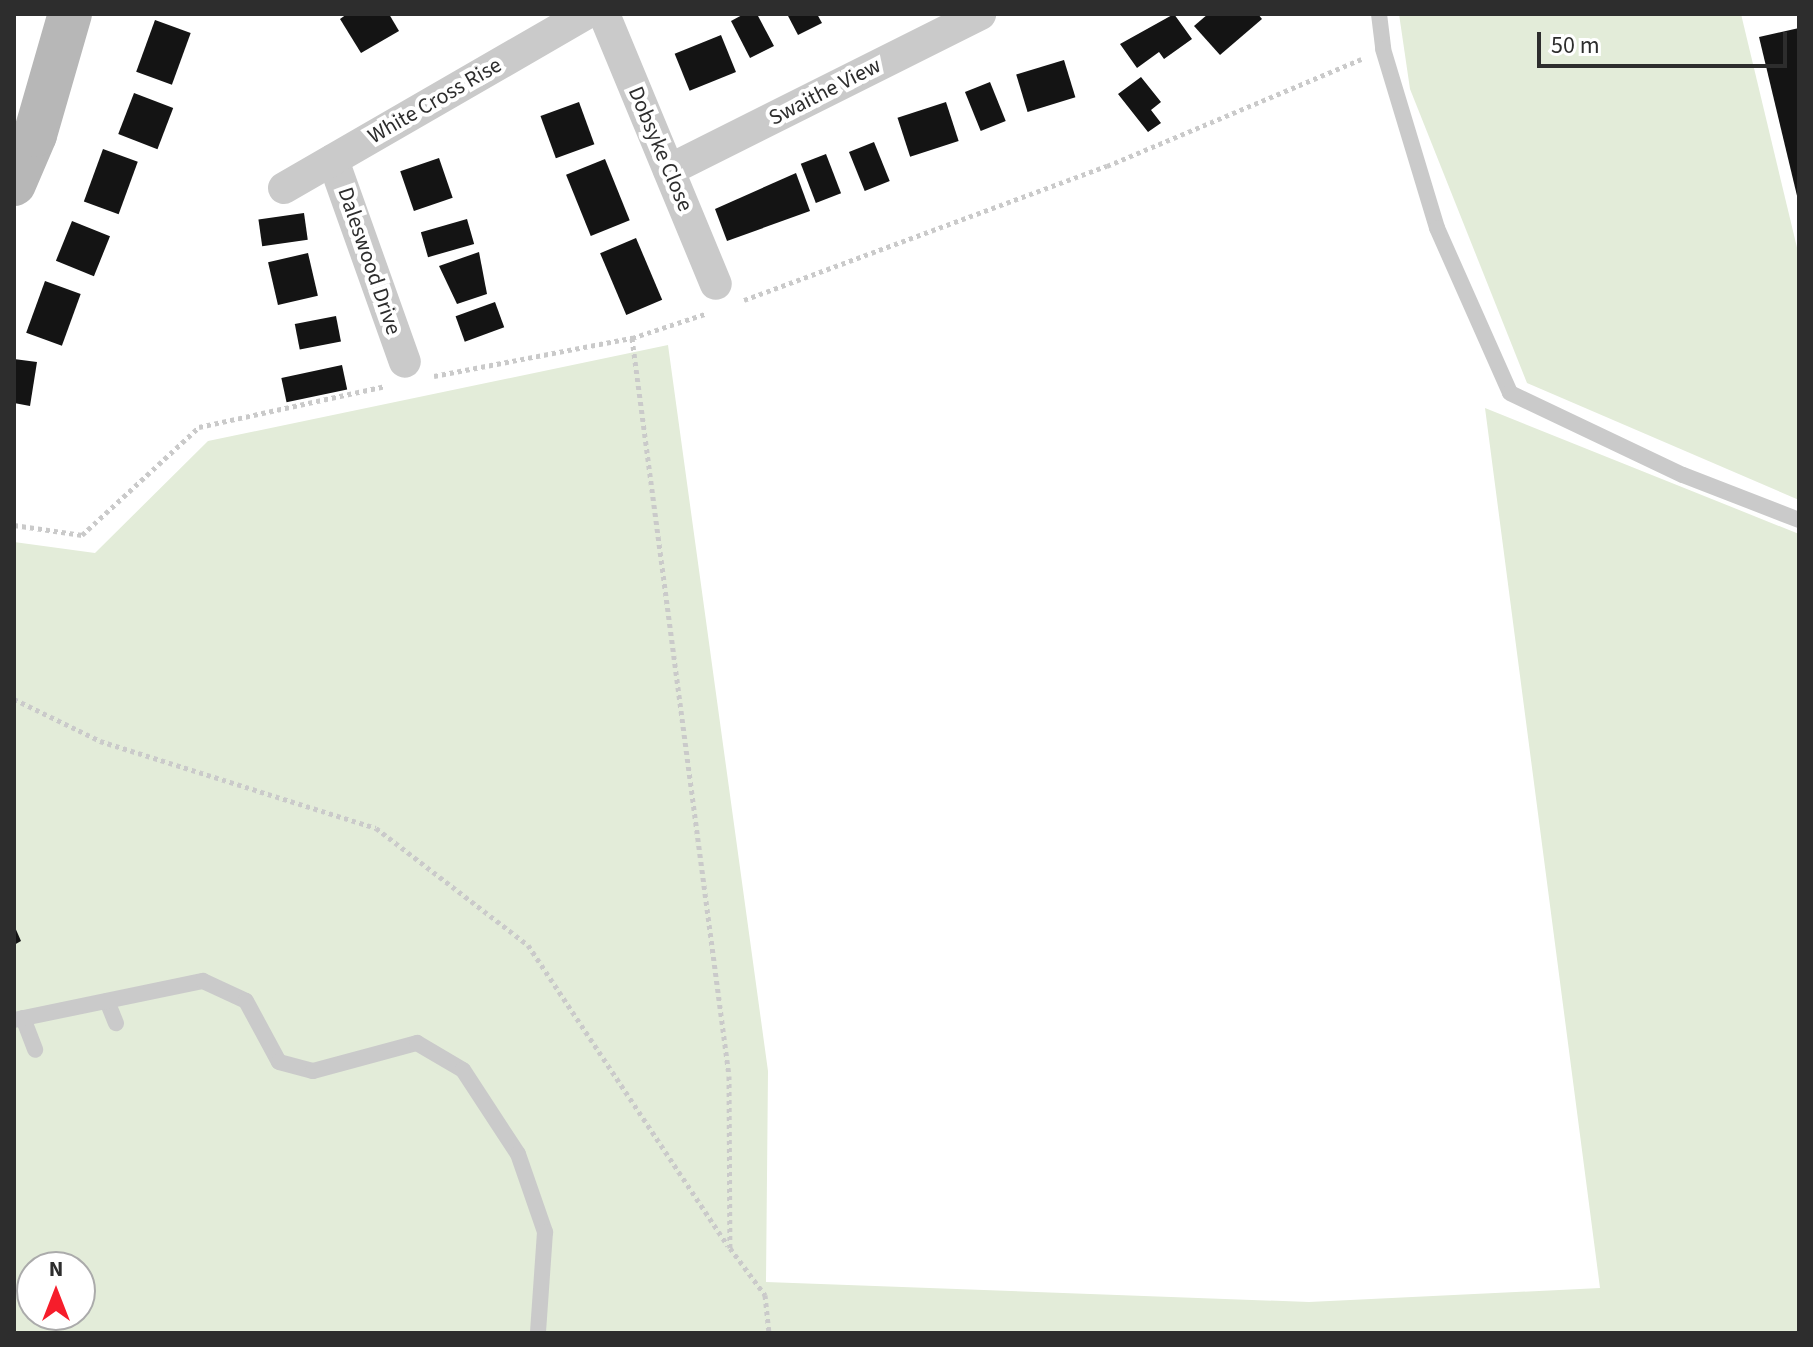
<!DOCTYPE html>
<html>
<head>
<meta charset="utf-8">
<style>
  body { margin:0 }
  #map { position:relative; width:1813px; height:1347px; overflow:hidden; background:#fff; font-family:"Source Sans 3",sans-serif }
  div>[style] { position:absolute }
  .green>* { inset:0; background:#e3ecd9 }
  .building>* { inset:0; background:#141414; transform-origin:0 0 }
  .path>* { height:5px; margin-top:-2.5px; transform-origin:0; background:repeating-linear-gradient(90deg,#cacaca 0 4px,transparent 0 8px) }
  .lane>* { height:16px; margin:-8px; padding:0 8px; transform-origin:8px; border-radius:8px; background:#cacaca }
  .street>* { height:32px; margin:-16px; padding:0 16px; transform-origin:16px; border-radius:16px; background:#cacaca }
  .secondary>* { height:44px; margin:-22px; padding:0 22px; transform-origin:22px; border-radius:22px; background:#b7b7b7 }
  span { translate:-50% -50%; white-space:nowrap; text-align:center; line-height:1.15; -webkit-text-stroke:8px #fff; paint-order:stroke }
  .street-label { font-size:22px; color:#2d2d2d }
  .frame { position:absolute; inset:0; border:16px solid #2d2d2d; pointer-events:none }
  .north { position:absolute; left:16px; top:1251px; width:80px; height:80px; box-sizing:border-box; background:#fff; border:2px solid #ababab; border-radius:50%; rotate:0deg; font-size:22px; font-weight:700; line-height:32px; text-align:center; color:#2d2d2d }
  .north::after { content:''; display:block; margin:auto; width:28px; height:36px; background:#f61d2b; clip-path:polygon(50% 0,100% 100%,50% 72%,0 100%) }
  .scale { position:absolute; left:1537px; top:32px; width:250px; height:36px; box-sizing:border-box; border:4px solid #2d2d2d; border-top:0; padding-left:10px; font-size:24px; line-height:28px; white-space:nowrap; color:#2d2d2d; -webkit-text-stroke:6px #fff; paint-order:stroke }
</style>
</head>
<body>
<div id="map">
  <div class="green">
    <i style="clip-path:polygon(1399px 14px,1741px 14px,1799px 256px,1799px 500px,1527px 383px,1410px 89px)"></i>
    <i style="clip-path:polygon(evenodd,668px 345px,768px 1071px,766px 1282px,1309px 1302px,1600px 1288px,1485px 408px,1799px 534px,1799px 1333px,14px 1333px,14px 542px,95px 553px,208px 441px,668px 345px,32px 1267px,80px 1267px,80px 1315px,32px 1315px,32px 1267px)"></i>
  </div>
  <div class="building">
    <i style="clip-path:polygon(347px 14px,389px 14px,399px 31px,361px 53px,340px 19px)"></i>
    <i style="clip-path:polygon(744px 14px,757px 14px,774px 46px,750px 58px,731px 21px)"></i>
    <i style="clip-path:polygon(787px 14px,817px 14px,822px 23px,798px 35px)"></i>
    <i style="clip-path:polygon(1174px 14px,1192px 39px,1164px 59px,1159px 52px,1137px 68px,1120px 44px)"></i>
    <i style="clip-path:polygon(1208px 14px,1258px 14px,1262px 19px,1220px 55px,1194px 26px)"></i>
    <i style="left:155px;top:20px;width:38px;height:55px;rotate:20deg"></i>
    <i style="clip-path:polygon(1799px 28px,1799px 200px,1798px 200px,1759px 37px)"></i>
    <i style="left:721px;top:35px;width:40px;height:50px;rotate:68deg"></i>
    <i style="left:1064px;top:60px;width:39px;height:50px;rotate:73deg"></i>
    <i style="clip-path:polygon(1141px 77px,1161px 102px,1151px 110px,1161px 123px,1148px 132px,1118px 94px)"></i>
    <i style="left:990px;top:82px;width:42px;height:27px;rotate:68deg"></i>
    <i style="left:134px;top:93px;width:42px;height:44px;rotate:21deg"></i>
    <i style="left:579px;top:102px;width:45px;height:41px;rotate:70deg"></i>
    <i style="left:946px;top:102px;width:41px;height:51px;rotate:72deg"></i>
    <i style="left:874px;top:142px;width:42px;height:27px;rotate:68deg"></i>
    <i style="left:103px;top:149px;width:37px;height:56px;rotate:20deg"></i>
    <i style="left:826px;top:154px;width:42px;height:27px;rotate:69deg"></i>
    <i style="left:439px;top:158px;width:42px;height:41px;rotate:71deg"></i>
    <i style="left:605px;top:159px;width:66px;height:42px;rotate:68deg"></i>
    <i style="clip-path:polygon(796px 173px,810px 211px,727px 241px,715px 209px)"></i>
    <i style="left:304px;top:213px;width:27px;height:46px;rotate:82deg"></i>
    <i style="left:467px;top:219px;width:26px;height:48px;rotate:74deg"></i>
    <i style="left:72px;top:221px;width:41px;height:43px;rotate:22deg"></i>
    <i style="left:636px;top:238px;width:67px;height:39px;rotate:67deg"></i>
    <i style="clip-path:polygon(479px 252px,487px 294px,457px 304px,439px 266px)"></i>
    <i style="left:308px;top:253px;width:44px;height:41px;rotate:77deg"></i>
    <i style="left:45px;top:281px;width:38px;height:55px;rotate:20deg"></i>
    <i style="left:495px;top:302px;width:27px;height:42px;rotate:70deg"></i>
    <i style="left:336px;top:316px;width:26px;height:42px;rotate:79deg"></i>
    <i style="clip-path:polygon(14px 359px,37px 362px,30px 406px,14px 403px)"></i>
    <i style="left:342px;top:365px;width:25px;height:62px;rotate:78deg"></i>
    <i style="clip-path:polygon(14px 925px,21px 941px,14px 945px)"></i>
  </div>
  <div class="path">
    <i style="left:744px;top:300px;width:387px;rotate:-20.3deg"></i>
    <i style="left:1107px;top:166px;width:276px;rotate:-22.8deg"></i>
    <i style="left:632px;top:338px;width:744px;rotate:82.51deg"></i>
    <i style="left:729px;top:1076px;width:172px;rotate:89.7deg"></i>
    <i style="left:730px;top:1248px;width:59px;rotate:53.3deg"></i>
    <i style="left:765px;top:1295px;width:38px;rotate:84deg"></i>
    <i style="left:434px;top:376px;width:202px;rotate:-10.9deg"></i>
    <i style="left:632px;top:338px;width:77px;rotate:-18.2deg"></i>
    <i style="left:14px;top:525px;width:69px;rotate:8.4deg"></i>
    <i style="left:82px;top:535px;width:159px;rotate:-42.7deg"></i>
    <i style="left:199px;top:427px;width:190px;rotate:-12.4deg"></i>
    <i style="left:14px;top:699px;width:96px;rotate:26deg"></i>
    <i style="left:100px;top:741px;width:289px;rotate:17.5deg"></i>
    <i style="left:376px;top:828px;width:192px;rotate:37.6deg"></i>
    <i style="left:528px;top:945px;width:361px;rotate:56.4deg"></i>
  </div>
  <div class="lane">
    <i style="left:1379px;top:14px;width:35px;rotate:83deg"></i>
    <i style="left:1383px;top:49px;width:187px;rotate:73.2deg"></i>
    <i style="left:1437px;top:228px;width:180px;rotate:66.1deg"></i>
    <i style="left:1510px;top:393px;width:191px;rotate:25.4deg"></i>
    <i style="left:1683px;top:475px;width:124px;rotate:21.2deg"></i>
    <i style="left:107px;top:1001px;width:24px;rotate:68deg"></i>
    <i style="left:23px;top:1018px;width:34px;rotate:69deg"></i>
    <i style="left:14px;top:1020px;width:193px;rotate:-11.7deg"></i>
    <i style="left:203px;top:981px;width:47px;rotate:24.9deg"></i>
    <i style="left:246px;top:1001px;width:69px;rotate:61.6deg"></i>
    <i style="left:279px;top:1062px;width:35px;rotate:15deg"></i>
    <i style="left:313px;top:1071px;width:108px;rotate:-15.1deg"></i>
    <i style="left:417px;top:1043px;width:53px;rotate:30.4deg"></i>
    <i style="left:463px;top:1070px;width:100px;rotate:56.8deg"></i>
    <i style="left:518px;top:1154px;width:83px;rotate:70.9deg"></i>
    <i style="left:545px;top:1232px;width:101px;rotate:94deg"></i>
  </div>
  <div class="street">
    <i style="left:604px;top:14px;width:292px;rotate:67.5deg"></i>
    <i style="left:333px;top:160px;width:214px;rotate:70.4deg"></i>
    <i style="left:669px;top:170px;width:348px;rotate:-26.6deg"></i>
    <i style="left:284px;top:188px;width:348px;rotate:-30deg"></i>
  </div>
  <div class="secondary">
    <i style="left:14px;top:184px;width:53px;rotate:-66.8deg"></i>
    <i style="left:35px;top:135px;width:126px;rotate:-73.9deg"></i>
  </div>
  <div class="street-label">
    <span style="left:825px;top:92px;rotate:-27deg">Swaithe View</span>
    <span style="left:435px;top:101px;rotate:-30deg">White Cross Rise</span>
    <span style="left:660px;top:149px;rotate:67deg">Dobsyke Close</span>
    <span style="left:369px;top:261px;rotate:71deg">Daleswood Drive</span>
  </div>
  <div class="frame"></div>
  <div class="north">N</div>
  <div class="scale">50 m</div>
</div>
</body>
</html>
